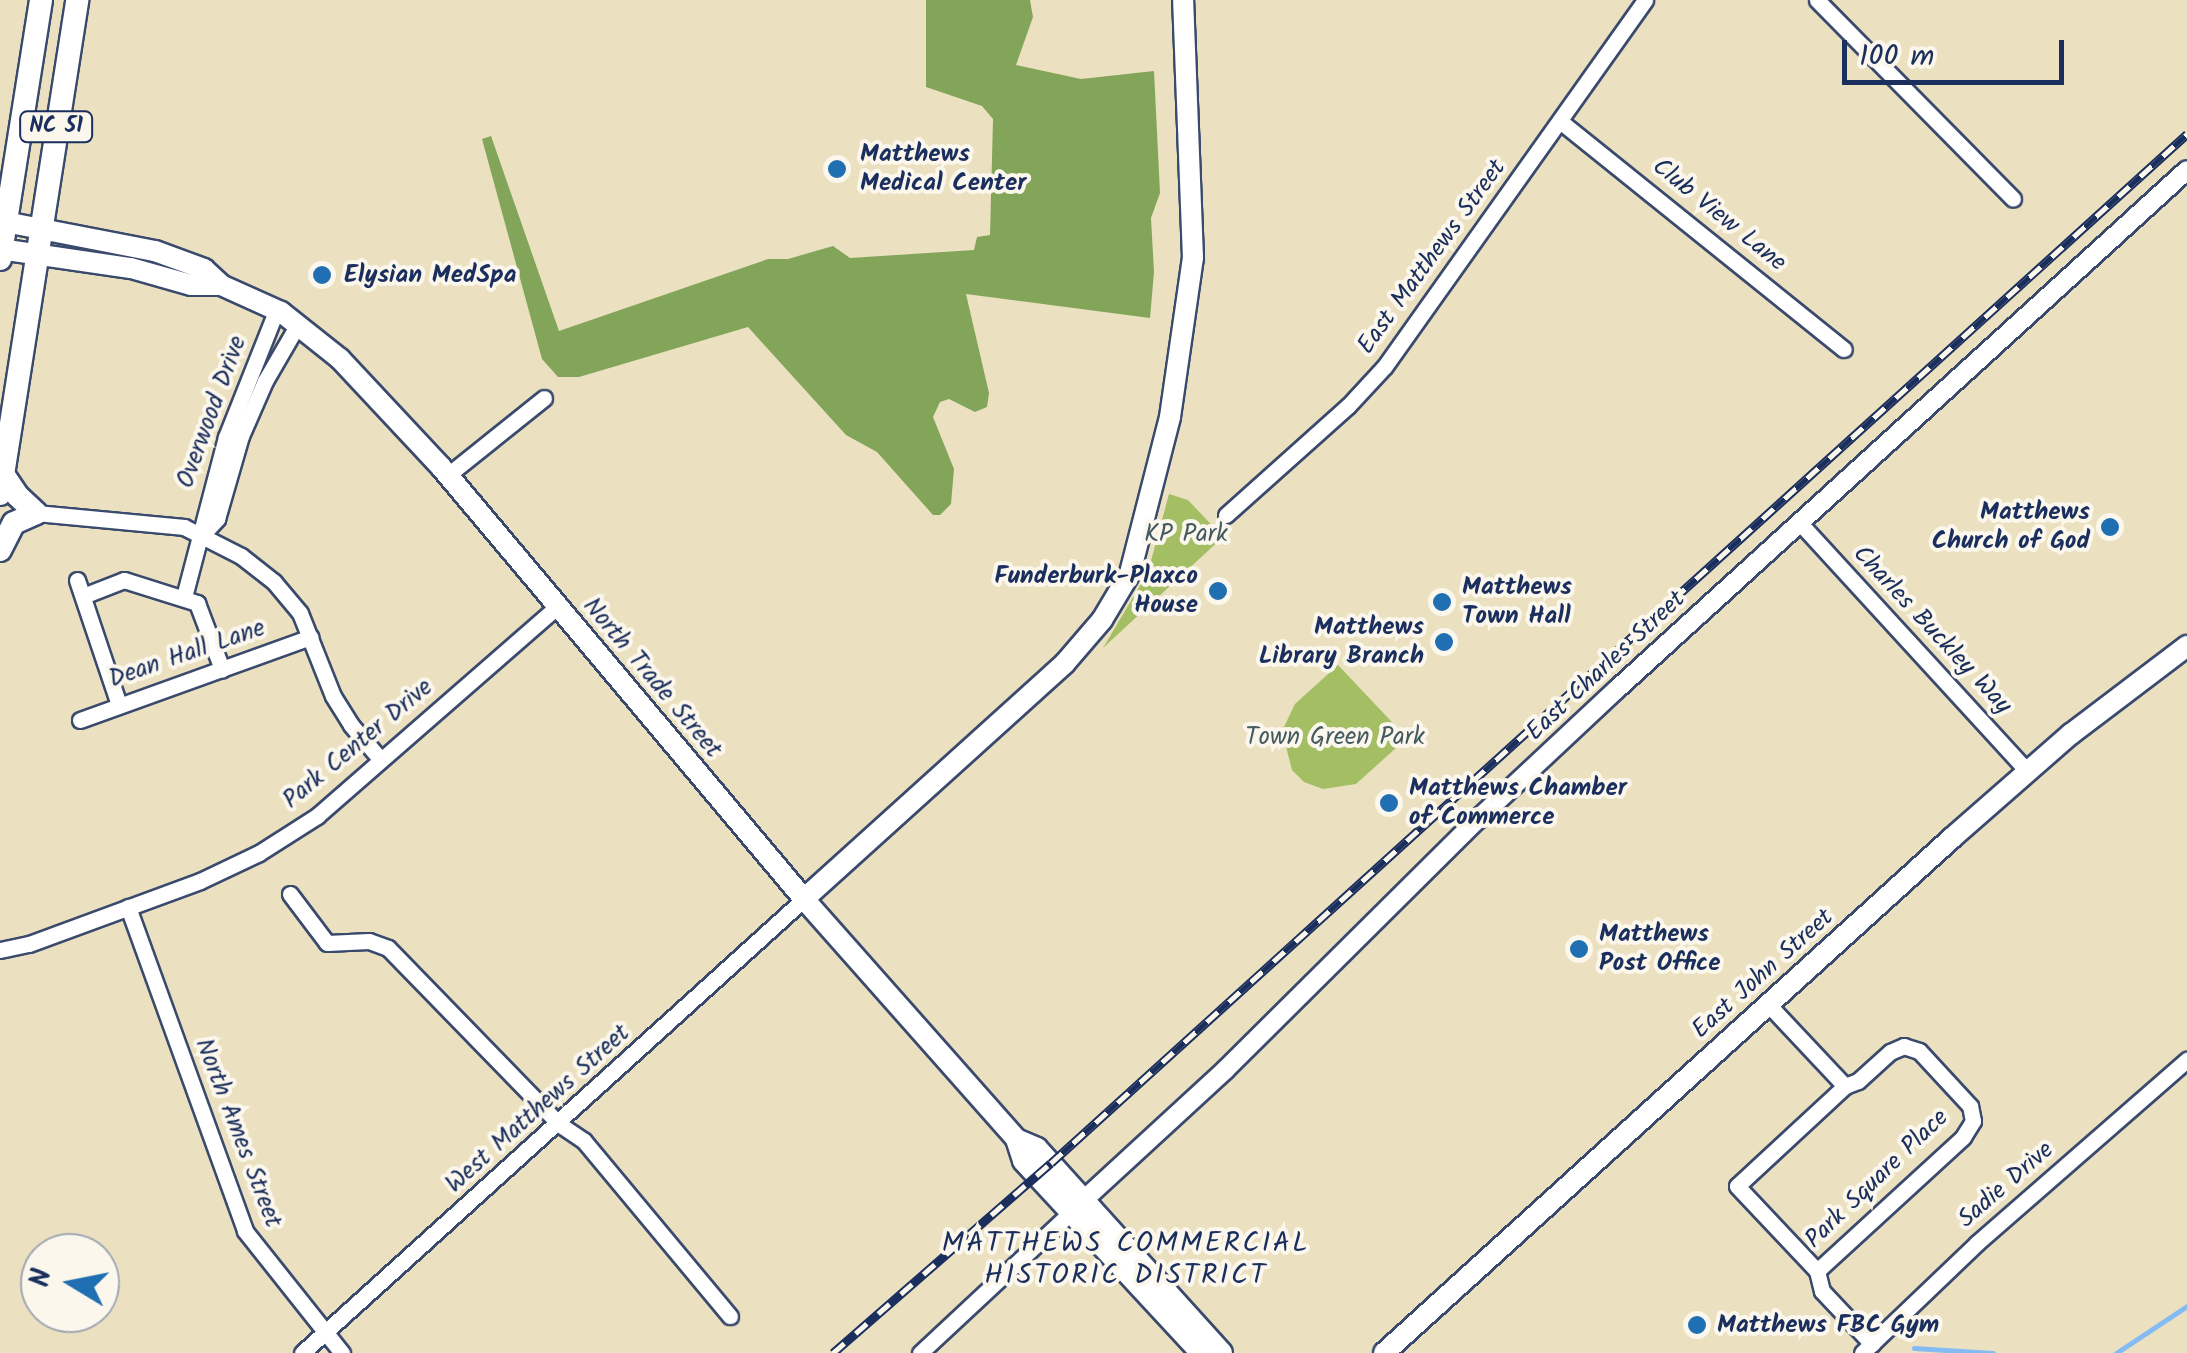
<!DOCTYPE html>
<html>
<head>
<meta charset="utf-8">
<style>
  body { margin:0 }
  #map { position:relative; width:2187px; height:1353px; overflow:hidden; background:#ebe1c0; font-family:Kalam,sans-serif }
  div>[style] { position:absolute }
  .green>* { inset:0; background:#a4be64 }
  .forest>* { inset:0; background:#83a55a }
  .stream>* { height:5px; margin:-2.5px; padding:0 2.5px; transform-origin:2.5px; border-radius:2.5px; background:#85bbf5 }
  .roads { filter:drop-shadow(2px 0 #3a4a6d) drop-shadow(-2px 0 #3a4a6d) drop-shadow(0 2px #3a4a6d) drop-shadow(0 -2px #3a4a6d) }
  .minor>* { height:15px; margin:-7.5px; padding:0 7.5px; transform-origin:7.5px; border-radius:7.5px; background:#fff }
  .tertiary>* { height:18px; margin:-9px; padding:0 9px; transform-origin:9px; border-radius:9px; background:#fff }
  .secondary>* { height:20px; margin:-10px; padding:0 10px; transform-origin:10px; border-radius:10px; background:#fff }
  .primary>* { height:22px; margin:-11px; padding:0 11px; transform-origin:11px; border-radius:11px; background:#fff }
  .rail>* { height:9px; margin-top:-4.5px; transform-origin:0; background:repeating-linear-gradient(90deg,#fbf7ec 0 15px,#1b2f5e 0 30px); box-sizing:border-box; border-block:2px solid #1b2f5e }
  .dots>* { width:28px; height:28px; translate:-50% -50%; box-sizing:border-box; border:5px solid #fbf7ec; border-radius:50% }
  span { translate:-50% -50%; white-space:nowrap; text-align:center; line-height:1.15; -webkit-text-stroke:8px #fbf7ec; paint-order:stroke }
  .shield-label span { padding:2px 8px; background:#fbf7ec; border:2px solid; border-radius:8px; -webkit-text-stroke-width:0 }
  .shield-label { font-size:22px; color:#1b2f5e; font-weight:700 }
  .poi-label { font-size:25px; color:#1b2f5e; font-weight:700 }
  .left { translate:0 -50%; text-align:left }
  .right { translate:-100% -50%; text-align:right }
  .street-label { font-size:25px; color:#1b2f5e }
  .park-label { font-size:25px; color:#445a60 }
  .neighbourhood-label { font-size:28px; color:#1b2f5e; letter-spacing:2.5px }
  .north { position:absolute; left:20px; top:1233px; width:100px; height:100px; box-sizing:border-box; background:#fbf7ec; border:2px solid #a1a7b3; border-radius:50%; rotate:280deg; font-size:28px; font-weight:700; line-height:40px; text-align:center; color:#1b2f5e }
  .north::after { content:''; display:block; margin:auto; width:35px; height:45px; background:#1f6fb2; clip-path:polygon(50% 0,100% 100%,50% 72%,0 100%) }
  .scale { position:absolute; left:1842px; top:40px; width:222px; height:45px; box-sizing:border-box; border:5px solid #1b2f5e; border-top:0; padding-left:12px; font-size:30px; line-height:35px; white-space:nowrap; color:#1b2f5e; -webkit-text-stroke:8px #fbf7ec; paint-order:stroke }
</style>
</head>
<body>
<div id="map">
  <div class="green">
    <i style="clip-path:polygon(1169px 494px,1188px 500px,1223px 537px,1103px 648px,1148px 572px)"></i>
    <i style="clip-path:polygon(1338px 665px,1407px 738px,1356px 784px,1323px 789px,1304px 782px,1292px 770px,1282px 731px,1295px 704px)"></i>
  </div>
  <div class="forest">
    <i style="clip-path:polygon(926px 0,1030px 0,1033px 17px,1016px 65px,1081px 79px,1154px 71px,1160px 193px,1151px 218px,1154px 272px,1150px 318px,966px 294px,989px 393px,987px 407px,975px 412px,949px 399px,940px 402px,933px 417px,954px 469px,951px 504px,940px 515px,933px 515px,877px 452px,846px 435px,748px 327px,579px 377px,558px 377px,542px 359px,482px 139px,491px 136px,559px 331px,768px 259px,788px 259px,833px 246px,850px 258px,974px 250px,977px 237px,990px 235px,993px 119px,982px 106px,926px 87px)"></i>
  </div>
  <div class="stream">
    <i style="left:1914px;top:1348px;width:79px;rotate:3.6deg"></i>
    <i style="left:2116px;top:1353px;width:85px;rotate:-33.5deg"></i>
  </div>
  <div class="roads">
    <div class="minor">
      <i style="left:1817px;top:0;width:279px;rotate:45.4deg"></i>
      <i style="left:1560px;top:121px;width:364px;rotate:38.8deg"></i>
      <i style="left:448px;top:475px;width:123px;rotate:-38.7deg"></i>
      <i style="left:36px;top:513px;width:149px;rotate:5.4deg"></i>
      <i style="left:184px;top:527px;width:64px;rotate:27deg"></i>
      <i style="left:241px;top:556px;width:42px;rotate:38.2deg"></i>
      <i style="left:274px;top:582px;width:40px;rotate:50deg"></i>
      <i style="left:300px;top:613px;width:89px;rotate:68.3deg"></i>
      <i style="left:333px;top:696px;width:34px;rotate:58deg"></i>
      <i style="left:351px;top:725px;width:46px;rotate:49.4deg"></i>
      <i style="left:1226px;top:515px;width:164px;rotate:-41.8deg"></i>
      <i style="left:1348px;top:406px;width:54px;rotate:-47.2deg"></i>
      <i style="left:1385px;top:366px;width:449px;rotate:-54.6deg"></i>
      <i style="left:1799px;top:522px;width:339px;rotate:47.5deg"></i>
      <i style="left:203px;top:534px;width:21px;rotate:-47deg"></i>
      <i style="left:217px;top:519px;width:86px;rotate:-73.9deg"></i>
      <i style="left:241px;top:436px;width:60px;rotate:-66.4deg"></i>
      <i style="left:265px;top:381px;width:66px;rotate:-59.9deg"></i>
      <i style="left:77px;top:580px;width:132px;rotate:71.4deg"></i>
      <i style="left:83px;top:596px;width:44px;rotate:-21.3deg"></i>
      <i style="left:124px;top:580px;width:77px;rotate:17.5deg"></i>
      <i style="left:197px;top:603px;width:71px;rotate:69.3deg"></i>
      <i style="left:184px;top:597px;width:165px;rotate:-75.3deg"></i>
      <i style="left:226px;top:437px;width:138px;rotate:-68.3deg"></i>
      <i style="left:80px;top:720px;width:245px;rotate:-19.8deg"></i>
      <i style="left:290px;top:894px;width:61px;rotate:52.9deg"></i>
      <i style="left:327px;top:943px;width:42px;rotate:-2.7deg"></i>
      <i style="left:369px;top:941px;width:20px;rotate:20deg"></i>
      <i style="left:388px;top:948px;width:245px;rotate:45.8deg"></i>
      <i style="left:559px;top:1124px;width:30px;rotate:34deg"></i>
      <i style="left:584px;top:1141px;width:228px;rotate:50.2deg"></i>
      <i style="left:128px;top:907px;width:344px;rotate:70.1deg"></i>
      <i style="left:245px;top:1231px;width:156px;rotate:51.5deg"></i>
      <i style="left:0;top:950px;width:30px;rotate:-12deg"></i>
      <i style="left:29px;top:944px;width:182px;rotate:-20.2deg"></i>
      <i style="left:200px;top:881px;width:65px;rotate:-25.4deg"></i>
      <i style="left:259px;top:853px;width:69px;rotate:-32.5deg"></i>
      <i style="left:317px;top:816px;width:321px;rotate:-41.1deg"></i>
      <i style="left:1767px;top:1003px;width:114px;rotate:46.8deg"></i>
      <i style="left:1817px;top:1271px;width:198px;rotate:-42.5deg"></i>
      <i style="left:1963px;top:1137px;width:19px;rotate:-58deg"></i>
      <i style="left:1973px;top:1121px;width:15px;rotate:-101deg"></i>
      <i style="left:1970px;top:1106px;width:75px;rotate:-132.8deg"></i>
      <i style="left:1919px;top:1051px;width:16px;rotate:-162deg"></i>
      <i style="left:1904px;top:1046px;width:15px;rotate:157deg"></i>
      <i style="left:1890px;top:1052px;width:43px;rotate:137.8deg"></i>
      <i style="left:1858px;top:1081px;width:14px;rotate:159deg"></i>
      <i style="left:1845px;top:1086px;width:147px;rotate:137.2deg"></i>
      <i style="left:1737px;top:1186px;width:117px;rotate:46.7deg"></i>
      <i style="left:1817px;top:1271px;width:21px;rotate:76deg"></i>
      <i style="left:1822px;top:1291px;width:73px;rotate:46.7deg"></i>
      <i style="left:302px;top:1353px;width:677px;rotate:-42.13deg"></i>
      <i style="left:920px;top:1353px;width:207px;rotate:-43deg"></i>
      <i style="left:1862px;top:1353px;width:159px;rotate:-43.7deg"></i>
      <i style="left:1977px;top:1243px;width:279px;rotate:-41.1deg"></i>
    </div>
    <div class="tertiary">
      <i style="left:1075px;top:1208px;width:204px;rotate:-42.6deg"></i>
      <i style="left:1225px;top:1070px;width:355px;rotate:-44.8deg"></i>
      <i style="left:1477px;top:820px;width:190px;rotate:-43.1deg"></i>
      <i style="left:1616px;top:690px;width:772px;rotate:-42.32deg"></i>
    </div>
    <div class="secondary">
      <i style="left:0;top:221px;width:158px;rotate:11deg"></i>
      <i style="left:155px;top:251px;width:52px;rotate:20.2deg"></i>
      <i style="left:204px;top:269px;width:23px;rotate:43deg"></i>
      <i style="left:0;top:249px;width:132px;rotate:8.3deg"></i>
      <i style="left:131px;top:268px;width:62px;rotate:15.8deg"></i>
      <i style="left:191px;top:285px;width:30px"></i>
      <i style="left:221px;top:285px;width:66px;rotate:24.2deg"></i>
      <i style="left:281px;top:312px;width:75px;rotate:38.5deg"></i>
      <i style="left:340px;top:359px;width:148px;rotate:46.9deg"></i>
      <i style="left:441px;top:467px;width:564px;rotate:49.96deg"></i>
      <i style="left:804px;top:899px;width:320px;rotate:48.5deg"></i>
      <i style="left:1016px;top:1139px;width:23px;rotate:72deg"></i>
      <i style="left:1023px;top:1161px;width:262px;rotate:47.2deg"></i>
      <i style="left:804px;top:899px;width:352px;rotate:-42.1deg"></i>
      <i style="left:1065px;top:663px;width:57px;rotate:-49.3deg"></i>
      <i style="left:1102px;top:620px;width:55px;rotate:-59.2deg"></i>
      <i style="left:1130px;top:573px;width:161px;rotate:-75.6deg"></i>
      <i style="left:1170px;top:417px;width:161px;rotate:-81.8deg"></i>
      <i style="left:1193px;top:258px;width:258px;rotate:-92.2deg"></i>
      <i style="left:1016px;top:1139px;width:23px;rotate:23deg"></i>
      <i style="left:1037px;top:1148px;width:276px;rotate:47.9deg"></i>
      <i style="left:1384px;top:1353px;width:767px;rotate:-42.2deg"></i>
      <i style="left:1952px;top:838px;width:158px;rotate:-41.2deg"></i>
      <i style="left:2071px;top:734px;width:146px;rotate:-37.2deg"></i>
    </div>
    <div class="primary">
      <i style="left:0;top:259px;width:262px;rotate:-81deg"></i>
      <i style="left:0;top:494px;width:500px;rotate:-81.1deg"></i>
      <i style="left:0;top:550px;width:30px;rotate:-63deg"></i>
      <i style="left:14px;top:523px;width:24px;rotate:-24deg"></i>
      <i style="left:36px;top:513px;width:26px;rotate:-137deg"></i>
      <i style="left:17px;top:495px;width:25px;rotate:-124deg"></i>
    </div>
  </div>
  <div class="rail">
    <i style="left:833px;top:1353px;width:289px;rotate:-41.1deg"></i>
    <i style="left:1051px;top:1163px;width:1533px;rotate:-42.17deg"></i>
  </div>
  <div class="dots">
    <i style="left:837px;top:169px;background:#1f6fb2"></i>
    <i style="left:322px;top:275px;background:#1f6fb2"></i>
    <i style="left:2110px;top:527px;background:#1f6fb2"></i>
    <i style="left:1218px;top:591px;background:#1f6fb2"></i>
    <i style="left:1442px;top:602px;background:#1f6fb2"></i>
    <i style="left:1444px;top:642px;background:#1f6fb2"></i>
    <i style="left:1389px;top:803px;background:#1f6fb2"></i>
    <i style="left:1579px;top:949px;background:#1f6fb2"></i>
    <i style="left:1697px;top:1325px;background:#1f6fb2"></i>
  </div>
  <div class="shield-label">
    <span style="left:56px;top:127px">NC 51</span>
  </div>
  <div class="poi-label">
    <span class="left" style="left:860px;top:169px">Matthews<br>Medical Center</span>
    <span class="left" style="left:344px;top:275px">Elysian MedSpa</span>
    <span class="right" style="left:2090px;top:527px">Matthews<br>Church of God</span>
    <span class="right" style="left:1198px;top:591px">Funderburk-Plaxco<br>House</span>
    <span class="left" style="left:1462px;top:602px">Matthews<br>Town Hall</span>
    <span class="right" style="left:1424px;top:642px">Matthews<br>Library Branch</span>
    <span class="left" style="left:1409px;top:803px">Matthews Chamber<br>of Commerce</span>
    <span class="left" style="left:1599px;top:949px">Matthews<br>Post Office</span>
    <span class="left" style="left:1717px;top:1325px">Matthews FBC Gym</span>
  </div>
  <div class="street-label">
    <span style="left:1719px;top:215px;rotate:39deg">Club View Lane</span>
    <span style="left:1432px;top:257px;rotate:-54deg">East Matthews Street</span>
    <span style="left:212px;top:412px;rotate:-70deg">Overwood Drive</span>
    <span style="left:1932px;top:630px;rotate:47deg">Charles Buckley Way</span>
    <span style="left:187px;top:654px;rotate:-19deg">Dean Hall Lane</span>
    <span style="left:1606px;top:666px;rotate:-43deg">East Charles Street</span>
    <span style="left:652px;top:678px;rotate:50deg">North Trade Street</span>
    <span style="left:358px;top:744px;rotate:-40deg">Park Center Drive</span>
    <span style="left:1763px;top:974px;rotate:-42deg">East John Street</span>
    <span style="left:538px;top:1109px;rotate:-42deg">West Matthews Street</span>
    <span style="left:238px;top:1133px;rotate:69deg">North Ames Street</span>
    <span style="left:1877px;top:1179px;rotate:-44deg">Park Square Place</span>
    <span style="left:2006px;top:1185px;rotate:-41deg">Sadie Drive</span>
  </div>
  <div class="park-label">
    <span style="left:1186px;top:534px">KP Park</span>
    <span style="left:1335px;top:737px">Town Green Park</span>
  </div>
  <div class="neighbourhood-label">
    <span style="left:1126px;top:1260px">MATTHEWS COMMERCIAL<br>HISTORIC DISTRICT</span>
  </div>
  <div class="north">N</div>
  <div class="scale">100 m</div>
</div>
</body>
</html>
